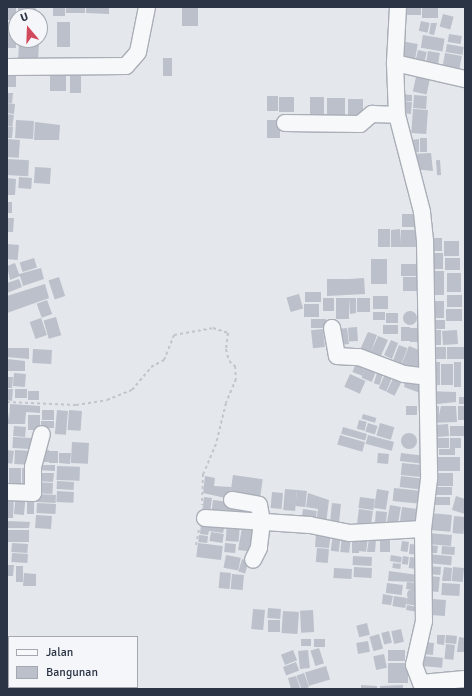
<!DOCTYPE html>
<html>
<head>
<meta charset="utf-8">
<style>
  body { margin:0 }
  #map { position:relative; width:472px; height:696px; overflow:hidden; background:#e4e7ec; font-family:Signika,sans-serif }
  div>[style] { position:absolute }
  .building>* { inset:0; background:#bbc0ca; transform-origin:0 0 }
  .round { border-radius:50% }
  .path>* { height:2px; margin-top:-1px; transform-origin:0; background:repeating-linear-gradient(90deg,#c2c5cb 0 3px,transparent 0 6px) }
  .roads { filter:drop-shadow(1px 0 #a9aeb7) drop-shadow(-1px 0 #a9aeb7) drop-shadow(0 1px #a9aeb7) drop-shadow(0 -1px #a9aeb7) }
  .minor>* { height:16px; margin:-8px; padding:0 8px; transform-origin:8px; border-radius:8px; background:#f7f8fa }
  span { translate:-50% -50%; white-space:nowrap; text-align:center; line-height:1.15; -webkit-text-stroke:3px #f4f6f9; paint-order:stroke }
  .frame { position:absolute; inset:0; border:8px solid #2b3445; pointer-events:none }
  .legend { position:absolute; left:8px; top:636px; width:130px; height:52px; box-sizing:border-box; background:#f4f6f9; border:1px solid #a4a8b1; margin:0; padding:5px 7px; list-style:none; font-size:12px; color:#2b3445 }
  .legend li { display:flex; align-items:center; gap:8px; height:20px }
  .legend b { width:20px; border:1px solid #a4a8b1 }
  .north { position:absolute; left:8px; top:8px; width:40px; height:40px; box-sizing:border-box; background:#f4f6f9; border:1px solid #a4a8b1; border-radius:50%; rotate:341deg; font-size:11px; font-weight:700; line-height:16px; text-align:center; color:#2b3445 }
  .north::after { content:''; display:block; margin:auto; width:14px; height:18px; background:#d1495b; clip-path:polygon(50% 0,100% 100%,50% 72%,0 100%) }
</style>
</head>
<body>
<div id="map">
  <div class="building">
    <i style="left:7px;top:7px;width:9px;height:13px"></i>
    <i style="clip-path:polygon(18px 7px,36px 7px,36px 12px,27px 13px,36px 13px,36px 16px,25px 16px,25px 12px,18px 12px)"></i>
    <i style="left:53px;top:7px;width:12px;height:9px"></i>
    <i style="left:66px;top:7px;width:19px;height:6px"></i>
    <i style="clip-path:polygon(86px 7px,109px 7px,109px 14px,86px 13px)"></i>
    <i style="left:182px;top:7px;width:16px;height:19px"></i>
    <i style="left:406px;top:7px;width:15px;height:8px"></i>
    <i style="left:422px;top:7px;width:16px;height:11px"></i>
    <i style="left:443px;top:14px;width:11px;height:13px;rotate:15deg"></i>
    <i style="left:421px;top:21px;width:9px;height:10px;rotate:13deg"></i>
    <i style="left:7px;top:22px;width:8px;height:7px"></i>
    <i style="left:57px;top:22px;width:13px;height:25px"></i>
    <i style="clip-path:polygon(431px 23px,437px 23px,434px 35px,429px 34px)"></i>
    <i style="left:8px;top:31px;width:8px;height:17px"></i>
    <i style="left:449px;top:34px;width:13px;height:8px;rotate:9deg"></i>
    <i style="left:423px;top:35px;width:22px;height:13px;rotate:10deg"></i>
    <i style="left:401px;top:41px;width:17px;height:17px;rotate:10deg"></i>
    <i style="left:19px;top:43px;width:20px;height:17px;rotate:3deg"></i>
    <i style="left:447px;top:44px;width:17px;height:8px;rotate:10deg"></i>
    <i style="left:418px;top:50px;width:9px;height:13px;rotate:13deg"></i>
    <i style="left:428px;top:51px;width:12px;height:14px;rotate:9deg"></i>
    <i style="left:445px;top:53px;width:17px;height:16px;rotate:10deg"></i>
    <i style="left:163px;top:58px;width:9px;height:18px"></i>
    <i style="left:50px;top:70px;width:16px;height:21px"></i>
    <i style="left:70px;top:71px;width:11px;height:22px"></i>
    <i style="left:417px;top:72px;width:14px;height:20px;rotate:12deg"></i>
    <i style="left:7px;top:73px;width:9px;height:14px"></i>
    <i style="clip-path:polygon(7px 93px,13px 93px,12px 103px,7px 103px)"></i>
    <i style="clip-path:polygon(399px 94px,412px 95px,412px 101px,399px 101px)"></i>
    <i style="left:414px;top:95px;width:13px;height:13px;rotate:4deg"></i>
    <i style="left:267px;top:96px;width:11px;height:15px"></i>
    <i style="left:279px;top:97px;width:15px;height:15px"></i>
    <i style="left:310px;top:97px;width:14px;height:26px"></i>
    <i style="left:327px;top:98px;width:18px;height:19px"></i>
    <i style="left:348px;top:99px;width:15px;height:21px"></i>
    <i style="left:401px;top:101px;width:11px;height:12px;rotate:5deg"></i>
    <i style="clip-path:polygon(7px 103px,15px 104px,14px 114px,7px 113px)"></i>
    <i style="left:413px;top:109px;width:15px;height:24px;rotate:4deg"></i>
    <i style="left:7px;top:114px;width:7px;height:12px;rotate:8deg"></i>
    <i style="left:16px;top:120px;width:18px;height:18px;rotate:3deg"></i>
    <i style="left:267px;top:120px;width:13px;height:18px"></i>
    <i style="clip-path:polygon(35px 122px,60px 125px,59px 140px,34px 140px)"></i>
    <i style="clip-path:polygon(7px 127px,13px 127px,12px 138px,7px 138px)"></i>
    <i style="left:420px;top:138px;width:7px;height:14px"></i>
    <i style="left:7px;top:139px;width:13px;height:18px;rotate:4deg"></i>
    <i style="clip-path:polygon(419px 139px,419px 152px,413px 153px,412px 140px)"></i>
    <i style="clip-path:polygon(431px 153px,433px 171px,414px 169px,413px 154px)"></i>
    <i style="left:7px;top:159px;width:22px;height:16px;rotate:3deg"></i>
    <i style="left:440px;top:160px;width:15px;height:4px;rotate:86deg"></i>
    <i style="left:35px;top:167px;width:16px;height:16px;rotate:4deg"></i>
    <i style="left:19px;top:177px;width:13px;height:11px;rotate:4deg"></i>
    <i style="clip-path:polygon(7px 178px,16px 179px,15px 195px,7px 195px)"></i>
    <i style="left:7px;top:202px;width:5px;height:11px"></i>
    <i style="left:402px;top:214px;width:13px;height:13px"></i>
    <i style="clip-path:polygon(7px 218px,14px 218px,13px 232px,7px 232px)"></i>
    <i style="left:378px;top:229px;width:12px;height:18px"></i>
    <i style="clip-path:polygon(400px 229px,401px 243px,401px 230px,418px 230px,419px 247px,391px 247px,391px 230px)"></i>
    <i style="left:428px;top:238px;width:14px;height:13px"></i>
    <i style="left:459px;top:241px;width:15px;height:15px;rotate:90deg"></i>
    <i style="left:7px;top:244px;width:12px;height:15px;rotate:5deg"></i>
    <i style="left:427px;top:253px;width:16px;height:16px"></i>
    <i style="left:34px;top:258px;width:10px;height:15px;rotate:73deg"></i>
    <i style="left:445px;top:258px;width:15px;height:12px"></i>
    <i style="left:387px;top:259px;width:25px;height:16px;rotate:90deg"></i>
    <i style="clip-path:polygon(15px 263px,19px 274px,41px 268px,44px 279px,23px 286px,20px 276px,10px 280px,7px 266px)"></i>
    <i style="left:401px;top:264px;width:17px;height:12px"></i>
    <i style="left:428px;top:271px;width:16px;height:24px"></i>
    <i style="left:447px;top:273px;width:14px;height:19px"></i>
    <i style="left:59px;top:277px;width:20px;height:11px;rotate:72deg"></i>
    <i style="left:403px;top:277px;width:16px;height:14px"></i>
    <i style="clip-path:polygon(364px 278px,365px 294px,327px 296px,327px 279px,349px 279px,349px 283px,349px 279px)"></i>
    <i style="clip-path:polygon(19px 279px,22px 287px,7px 293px,7px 283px)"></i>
    <i style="clip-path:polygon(45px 284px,49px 298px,7px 313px,7px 296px)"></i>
    <i style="left:305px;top:292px;width:16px;height:10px"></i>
    <i style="left:299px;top:294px;width:15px;height:13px;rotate:74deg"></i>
    <i style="left:447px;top:295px;width:15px;height:12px"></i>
    <i style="left:373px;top:296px;width:15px;height:13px"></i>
    <i style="left:334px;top:298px;width:13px;height:11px;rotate:90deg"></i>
    <i style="left:336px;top:298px;width:13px;height:21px"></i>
    <i style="clip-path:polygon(349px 298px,356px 298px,356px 313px,350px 314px)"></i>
    <i style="left:357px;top:298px;width:13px;height:14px"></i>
    <i style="left:47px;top:300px;width:15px;height:11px;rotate:70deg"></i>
    <i style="left:428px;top:301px;width:16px;height:17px"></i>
    <i style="left:304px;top:304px;width:15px;height:13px"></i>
    <i style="left:462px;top:309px;width:12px;height:16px;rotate:90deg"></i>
    <i class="round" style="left:403px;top:311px;width:14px;height:14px"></i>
    <i style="left:373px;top:312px;width:12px;height:8px"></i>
    <i style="left:386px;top:313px;width:12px;height:10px"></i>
    <i style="left:56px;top:317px;width:19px;height:13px;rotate:74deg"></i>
    <i style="left:41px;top:318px;width:18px;height:12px;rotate:71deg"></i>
    <i style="left:326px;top:319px;width:9px;height:15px;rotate:90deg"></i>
    <i style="left:429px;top:320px;width:16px;height:9px"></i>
    <i style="left:398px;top:325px;width:9px;height:15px;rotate:90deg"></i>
    <i style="left:357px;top:327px;width:14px;height:9px;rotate:86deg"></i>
    <i style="left:410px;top:327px;width:14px;height:9px;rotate:90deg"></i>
    <i style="left:347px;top:328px;width:16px;height:13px;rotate:83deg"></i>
    <i style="left:410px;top:328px;width:9px;height:14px"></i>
    <i style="left:323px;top:329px;width:18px;height:12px;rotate:84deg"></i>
    <i style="left:431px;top:330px;width:10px;height:15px"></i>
    <i style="left:457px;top:330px;width:14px;height:15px;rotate:86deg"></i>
    <i style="clip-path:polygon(368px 332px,377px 335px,371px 352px,378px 336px,388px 340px,379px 360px,359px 352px)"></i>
    <i style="clip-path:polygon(391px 340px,398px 343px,392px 359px,384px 355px)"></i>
    <i style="left:399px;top:345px;width:9px;height:17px;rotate:21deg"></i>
    <i style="left:409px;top:346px;width:18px;height:19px;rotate:22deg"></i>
    <i style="left:431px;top:347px;width:15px;height:12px"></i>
    <i style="left:464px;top:347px;width:12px;height:17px;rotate:90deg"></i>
    <i style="clip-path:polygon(7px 348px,29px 348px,29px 359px,7px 357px)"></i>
    <i style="left:33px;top:349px;width:19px;height:14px;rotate:3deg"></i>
    <i style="left:358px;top:358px;width:11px;height:15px;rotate:22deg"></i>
    <i style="clip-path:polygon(7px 359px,25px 361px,25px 371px,7px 371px)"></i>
    <i style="left:368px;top:362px;width:11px;height:17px;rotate:22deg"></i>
    <i style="left:432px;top:362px;width:8px;height:23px"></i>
    <i style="left:454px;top:362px;width:7px;height:25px"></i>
    <i style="left:441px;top:364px;width:12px;height:21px"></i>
    <i style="left:379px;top:367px;width:6px;height:17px;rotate:18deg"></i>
    <i style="left:387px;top:369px;width:8px;height:21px;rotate:23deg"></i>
    <i style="left:14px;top:373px;width:12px;height:13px;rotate:5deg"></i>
    <i style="left:396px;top:373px;width:9px;height:21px;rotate:27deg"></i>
    <i style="left:350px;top:374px;width:17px;height:14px;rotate:24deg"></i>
    <i style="clip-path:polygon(406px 376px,422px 378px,420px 393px,404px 387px)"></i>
    <i style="clip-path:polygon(7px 377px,13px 377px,12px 388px,7px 388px)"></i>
    <i style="clip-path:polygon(7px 389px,13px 389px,12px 401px,7px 400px)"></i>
    <i style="left:15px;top:389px;width:12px;height:9px"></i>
    <i style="left:28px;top:391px;width:11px;height:9px"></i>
    <i style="clip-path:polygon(427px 391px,456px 392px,456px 402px,428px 405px)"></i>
    <i style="left:459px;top:397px;width:6px;height:7px"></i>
    <i style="clip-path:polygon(7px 404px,9px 420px,10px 404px,40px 406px,40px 413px,26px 412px,25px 424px,7px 424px)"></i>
    <i style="left:406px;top:406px;width:11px;height:9px"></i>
    <i style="clip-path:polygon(430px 406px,439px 406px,439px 415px,441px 406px,456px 406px,457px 422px,430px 423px)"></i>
    <i style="left:458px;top:406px;width:7px;height:14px"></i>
    <i style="left:42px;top:410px;width:12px;height:10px"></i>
    <i style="left:57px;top:410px;width:11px;height:24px;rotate:5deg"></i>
    <i style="left:69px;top:410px;width:13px;height:20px;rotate:4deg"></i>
    <i style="left:363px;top:414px;width:14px;height:5px;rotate:17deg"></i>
    <i style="left:28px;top:415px;width:12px;height:15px"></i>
    <i style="left:359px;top:420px;width:8px;height:9px;rotate:14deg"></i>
    <i style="left:41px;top:421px;width:13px;height:7px"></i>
    <i style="left:368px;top:423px;width:10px;height:9px;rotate:17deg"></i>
    <i style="left:380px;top:423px;width:15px;height:13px;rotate:16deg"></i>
    <i style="left:448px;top:424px;width:12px;height:18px;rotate:85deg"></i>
    <i style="left:14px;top:426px;width:12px;height:10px;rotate:5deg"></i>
    <i style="left:465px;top:426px;width:10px;height:15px;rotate:90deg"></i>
    <i style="left:343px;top:427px;width:25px;height:7px;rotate:16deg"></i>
    <i class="round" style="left:401px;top:433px;width:16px;height:16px"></i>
    <i style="left:340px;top:435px;width:26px;height:10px;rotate:16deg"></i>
    <i style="left:368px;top:435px;width:27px;height:9px;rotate:15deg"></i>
    <i style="left:13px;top:437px;width:22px;height:11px;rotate:3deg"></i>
    <i style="left:431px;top:438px;width:18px;height:10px"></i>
    <i style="clip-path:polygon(450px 438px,461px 438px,461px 448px,455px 448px,455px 455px,439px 455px,439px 449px,450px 449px)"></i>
    <i style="left:72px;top:442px;width:17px;height:21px;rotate:3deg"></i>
    <i style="left:7px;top:450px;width:7px;height:13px;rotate:8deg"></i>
    <i style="left:15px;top:450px;width:19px;height:14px;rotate:3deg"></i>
    <i style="left:40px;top:450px;width:9px;height:12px"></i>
    <i style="left:49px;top:451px;width:9px;height:12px"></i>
    <i style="clip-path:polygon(59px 453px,71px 453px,70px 464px,59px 463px)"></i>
    <i style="left:378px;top:453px;width:11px;height:10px;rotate:5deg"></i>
    <i style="left:401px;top:453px;width:23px;height:8px;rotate:7deg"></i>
    <i style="left:436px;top:457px;width:24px;height:14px"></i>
    <i style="left:402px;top:463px;width:20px;height:12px;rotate:6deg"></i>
    <i style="clip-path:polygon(38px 465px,55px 465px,55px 471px,37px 470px)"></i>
    <i style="left:57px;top:466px;width:23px;height:14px;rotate:2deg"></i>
    <i style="left:9px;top:468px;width:12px;height:23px"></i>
    <i style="left:22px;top:468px;width:11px;height:23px"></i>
    <i style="clip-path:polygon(35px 473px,54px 473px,53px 482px,35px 481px)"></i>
    <i style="left:453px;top:473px;width:13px;height:19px;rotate:90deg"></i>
    <i style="left:233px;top:475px;width:30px;height:17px;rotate:8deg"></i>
    <i style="clip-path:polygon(205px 476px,215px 478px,214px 486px,231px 487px,230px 499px,203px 493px)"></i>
    <i style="left:401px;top:476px;width:23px;height:11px;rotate:7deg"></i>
    <i style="left:57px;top:481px;width:17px;height:8px;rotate:3deg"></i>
    <i style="left:35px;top:482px;width:18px;height:11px;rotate:3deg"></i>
    <i style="left:436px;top:487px;width:16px;height:8px"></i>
    <i style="left:394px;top:488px;width:28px;height:13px;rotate:6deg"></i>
    <i style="left:285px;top:489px;width:12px;height:21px;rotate:5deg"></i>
    <i style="left:377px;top:489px;width:12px;height:19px;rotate:9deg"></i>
    <i style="left:297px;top:490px;width:10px;height:16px;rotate:6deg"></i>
    <i style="left:57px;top:491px;width:17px;height:11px;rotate:3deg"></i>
    <i style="left:272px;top:492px;width:11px;height:16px;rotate:5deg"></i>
    <i style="clip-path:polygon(308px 493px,329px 500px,326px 524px,316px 523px,318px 509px,306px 507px)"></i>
    <i style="clip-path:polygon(7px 494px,14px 494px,13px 518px,7px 518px)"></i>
    <i style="left:16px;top:494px;width:10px;height:20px;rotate:6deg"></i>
    <i style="left:37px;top:494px;width:19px;height:8px;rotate:3deg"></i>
    <i style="left:27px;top:496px;width:7px;height:18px"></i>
    <i style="clip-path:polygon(456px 496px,465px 499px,465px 514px,452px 510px)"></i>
    <i style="left:204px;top:497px;width:8px;height:15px;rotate:7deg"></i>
    <i style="left:360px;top:497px;width:15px;height:11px;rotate:8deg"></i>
    <i style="left:450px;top:497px;width:8px;height:19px;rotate:90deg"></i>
    <i style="left:213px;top:500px;width:17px;height:14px;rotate:7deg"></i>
    <i style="left:230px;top:502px;width:19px;height:13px;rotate:6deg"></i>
    <i style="left:37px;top:503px;width:19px;height:10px;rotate:3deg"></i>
    <i style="left:332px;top:503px;width:9px;height:22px;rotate:6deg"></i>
    <i style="left:390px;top:505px;width:11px;height:20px;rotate:10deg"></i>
    <i style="left:402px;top:507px;width:15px;height:17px;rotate:8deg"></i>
    <i style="left:303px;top:509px;width:14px;height:12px;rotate:8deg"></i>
    <i style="left:359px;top:509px;width:14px;height:14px;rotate:8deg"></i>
    <i style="left:376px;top:511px;width:11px;height:12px;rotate:5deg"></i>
    <i style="left:430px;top:513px;width:22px;height:17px;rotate:5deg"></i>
    <i style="left:36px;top:515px;width:16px;height:13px;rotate:4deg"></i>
    <i style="left:454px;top:516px;width:11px;height:17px;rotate:5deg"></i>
    <i style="clip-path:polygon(8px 521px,30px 522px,29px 528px,7px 528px)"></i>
    <i style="left:227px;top:522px;width:13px;height:19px;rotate:4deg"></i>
    <i style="clip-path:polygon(201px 524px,225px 525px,223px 533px,209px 531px,208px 535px,200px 534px)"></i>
    <i style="clip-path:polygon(242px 528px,257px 529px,255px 552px,238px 550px)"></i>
    <i style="left:7px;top:530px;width:22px;height:12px"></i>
    <i style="left:211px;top:532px;width:13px;height:9px;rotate:9deg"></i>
    <i style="clip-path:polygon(316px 533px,330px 533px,330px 540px,326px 540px,330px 540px,329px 548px,315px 547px)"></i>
    <i style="left:333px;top:533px;width:8px;height:18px;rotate:7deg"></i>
    <i style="left:428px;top:533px;width:24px;height:11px;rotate:5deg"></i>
    <i style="left:199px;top:535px;width:9px;height:7px;rotate:6deg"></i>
    <i style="left:342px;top:535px;width:9px;height:17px;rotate:6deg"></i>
    <i style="left:360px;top:536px;width:8px;height:15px;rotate:7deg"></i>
    <i style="left:352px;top:537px;width:7px;height:16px"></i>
    <i style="clip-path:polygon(369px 538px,376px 539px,375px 552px,367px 552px)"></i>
    <i style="left:380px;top:538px;width:10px;height:14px"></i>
    <i style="left:402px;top:541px;width:7px;height:10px;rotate:8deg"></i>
    <i style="left:12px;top:543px;width:16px;height:9px;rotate:4deg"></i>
    <i style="left:198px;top:543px;width:25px;height:14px;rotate:7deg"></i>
    <i style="left:225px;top:543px;width:11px;height:9px;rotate:5deg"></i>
    <i style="left:410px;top:544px;width:10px;height:10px;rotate:6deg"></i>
    <i style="clip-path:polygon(428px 545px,438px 546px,437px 553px,427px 553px)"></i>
    <i style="left:442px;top:546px;width:13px;height:8px;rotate:4deg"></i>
    <i style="left:317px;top:548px;width:12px;height:14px;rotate:5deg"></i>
    <i style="left:12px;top:553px;width:16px;height:9px;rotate:4deg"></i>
    <i style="left:427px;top:554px;width:25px;height:9px;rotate:5deg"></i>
    <i style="left:226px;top:555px;width:15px;height:13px;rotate:11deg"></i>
    <i style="left:391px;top:555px;width:11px;height:6px;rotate:10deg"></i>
    <i style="left:353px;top:556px;width:19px;height:9px;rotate:3deg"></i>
    <i style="left:403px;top:556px;width:6px;height:8px;rotate:9deg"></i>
    <i style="left:410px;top:557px;width:8px;height:11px;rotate:7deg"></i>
    <i style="left:242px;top:559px;width:7px;height:13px;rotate:16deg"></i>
    <i style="left:393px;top:563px;width:8px;height:5px;rotate:7deg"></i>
    <i style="clip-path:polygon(7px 565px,14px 565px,13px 576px,7px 576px)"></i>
    <i style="left:16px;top:566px;width:7px;height:16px"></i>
    <i style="left:427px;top:566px;width:14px;height:8px;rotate:4deg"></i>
    <i style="left:354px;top:567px;width:18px;height:10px;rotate:3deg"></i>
    <i style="clip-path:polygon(444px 567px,452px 568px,451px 581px,442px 581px)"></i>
    <i style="left:453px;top:567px;width:11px;height:14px;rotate:5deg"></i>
    <i style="left:334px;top:568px;width:18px;height:10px;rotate:3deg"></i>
    <i style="clip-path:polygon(389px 571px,418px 575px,417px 582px,388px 581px)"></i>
    <i style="left:220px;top:572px;width:11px;height:16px;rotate:5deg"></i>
    <i style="clip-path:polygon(24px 573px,36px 574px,36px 586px,23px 586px)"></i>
    <i style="left:232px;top:574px;width:12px;height:15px;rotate:5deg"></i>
    <i style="left:430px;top:576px;width:10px;height:15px;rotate:6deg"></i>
    <i style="clip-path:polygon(407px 582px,417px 583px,415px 590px,406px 589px)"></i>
    <i style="left:387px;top:583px;width:16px;height:10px;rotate:7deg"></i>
    <i style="left:442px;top:583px;width:18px;height:12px;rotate:3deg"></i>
    <i class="round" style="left:406.5px;top:588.5px;width:11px;height:11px"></i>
    <i style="clip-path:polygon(383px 594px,393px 596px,391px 605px,382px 604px)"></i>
    <i style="left:394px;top:596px;width:13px;height:10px;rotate:9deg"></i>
    <i style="left:407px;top:598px;width:11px;height:6px;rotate:10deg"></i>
    <i style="left:432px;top:599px;width:14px;height:16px;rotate:4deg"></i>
    <i style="left:407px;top:605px;width:11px;height:5px;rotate:10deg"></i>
    <i style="left:268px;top:608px;width:13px;height:10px;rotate:4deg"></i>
    <i style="left:253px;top:609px;width:12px;height:20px;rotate:5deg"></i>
    <i style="left:313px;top:610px;width:22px;height:13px;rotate:87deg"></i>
    <i style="left:283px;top:611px;width:16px;height:22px;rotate:4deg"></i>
    <i style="left:268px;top:620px;width:12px;height:12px"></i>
    <i style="left:367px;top:623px;width:12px;height:11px;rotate:76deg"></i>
    <i style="left:401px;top:629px;width:13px;height:10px;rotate:77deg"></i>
    <i style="left:389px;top:631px;width:12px;height:8px;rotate:76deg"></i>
    <i style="left:379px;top:634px;width:15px;height:10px;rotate:74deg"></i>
    <i style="clip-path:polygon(437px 635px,445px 635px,444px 645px,437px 644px)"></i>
    <i style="left:446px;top:635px;width:11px;height:8px;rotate:5deg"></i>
    <i style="clip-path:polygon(459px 637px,465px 638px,465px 652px,457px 652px)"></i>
    <i style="left:301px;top:639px;width:10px;height:7px"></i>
    <i style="left:314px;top:639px;width:11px;height:8px"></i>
    <i style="left:368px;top:641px;width:11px;height:12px;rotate:80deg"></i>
    <i style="left:422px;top:642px;width:12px;height:12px;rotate:5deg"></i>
    <i style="left:446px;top:644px;width:9px;height:15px;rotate:6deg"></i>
    <i style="left:319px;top:648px;width:16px;height:9px;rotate:72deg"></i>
    <i style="left:293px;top:650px;width:11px;height:13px;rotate:68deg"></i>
    <i style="left:308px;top:650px;width:18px;height:10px;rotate:84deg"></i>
    <i style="left:388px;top:650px;width:17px;height:11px"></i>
    <i style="left:384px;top:654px;width:14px;height:11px;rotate:78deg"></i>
    <i style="left:422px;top:656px;width:21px;height:10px;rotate:5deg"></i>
    <i style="left:296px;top:662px;width:9px;height:14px;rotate:69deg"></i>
    <i style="left:388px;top:663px;width:20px;height:8px"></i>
    <i style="left:326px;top:666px;width:14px;height:22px;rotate:73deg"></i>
    <i style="left:408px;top:671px;width:12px;height:20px;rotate:90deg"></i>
    <i style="left:304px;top:673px;width:15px;height:8px;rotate:70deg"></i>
    <i style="clip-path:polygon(296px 676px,300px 688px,291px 689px,288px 678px)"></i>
    <i style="clip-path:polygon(361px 685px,377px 686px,377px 689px,361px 689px)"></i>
    <i style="clip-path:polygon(403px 685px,403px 689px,380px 689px,380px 686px)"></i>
  </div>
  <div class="path">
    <i style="left:7px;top:402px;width:69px;rotate:2.5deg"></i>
    <i style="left:76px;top:405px;width:31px;rotate:-9deg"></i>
    <i style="left:107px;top:400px;width:27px;rotate:-22deg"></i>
    <i style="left:132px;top:390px;width:30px;rotate:-50deg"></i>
    <i style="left:151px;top:367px;width:15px;rotate:-28deg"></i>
    <i style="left:164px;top:360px;width:27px;rotate:-68deg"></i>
    <i style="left:174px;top:335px;width:40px;rotate:-10deg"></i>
    <i style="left:213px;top:328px;width:16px;rotate:18deg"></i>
    <i style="left:228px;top:333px;width:16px;rotate:97deg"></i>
    <i style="left:226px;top:349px;width:12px;rotate:76deg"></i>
    <i style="left:229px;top:361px;width:8px;rotate:40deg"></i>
    <i style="left:235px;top:366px;width:13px;rotate:86deg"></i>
    <i style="left:236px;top:379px;width:26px;rotate:113deg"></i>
    <i style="left:226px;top:403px;width:42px;rotate:103.7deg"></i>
    <i style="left:216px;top:444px;width:33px;rotate:113deg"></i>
    <i style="left:203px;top:474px;width:31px;rotate:92deg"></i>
    <i style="left:196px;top:545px;width:16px;rotate:-79deg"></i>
  </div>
  <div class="roads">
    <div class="minor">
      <i style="left:398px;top:7px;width:56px;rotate:93.1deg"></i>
      <i style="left:395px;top:63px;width:52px;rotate:87.8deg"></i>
      <i style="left:397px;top:115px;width:100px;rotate:75.5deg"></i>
      <i style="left:422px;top:212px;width:29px;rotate:84deg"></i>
      <i style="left:425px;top:241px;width:238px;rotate:89deg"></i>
      <i style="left:429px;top:479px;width:50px;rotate:96.8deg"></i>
      <i style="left:423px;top:529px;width:92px;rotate:89.4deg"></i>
      <i style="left:424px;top:621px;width:45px;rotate:102.8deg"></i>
      <i style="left:414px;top:665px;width:19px;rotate:69deg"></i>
      <i style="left:421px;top:683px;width:44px;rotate:-5.2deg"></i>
      <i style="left:395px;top:63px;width:72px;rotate:12.9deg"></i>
      <i style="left:7px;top:67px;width:119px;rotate:-0.5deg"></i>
      <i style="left:126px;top:66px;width:18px;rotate:-49deg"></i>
      <i style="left:138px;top:52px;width:46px;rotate:-78.7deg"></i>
      <i style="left:285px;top:123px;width:75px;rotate:0.8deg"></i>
      <i style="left:360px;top:124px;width:16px;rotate:-40deg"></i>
      <i style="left:372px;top:114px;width:25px;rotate:2deg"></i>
      <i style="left:332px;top:328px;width:28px;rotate:80deg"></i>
      <i style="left:337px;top:356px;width:22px;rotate:3deg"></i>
      <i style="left:359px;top:357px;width:48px;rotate:20.7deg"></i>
      <i style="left:404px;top:374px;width:23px;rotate:7deg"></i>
      <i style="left:7px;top:492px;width:26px;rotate:2deg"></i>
      <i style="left:33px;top:493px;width:26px;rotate:-90deg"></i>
      <i style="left:33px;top:467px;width:34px;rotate:-75deg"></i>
      <i style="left:232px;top:500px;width:27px;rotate:10deg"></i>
      <i style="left:259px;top:505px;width:17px;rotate:80deg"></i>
      <i style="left:262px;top:522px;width:26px;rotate:97deg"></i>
      <i style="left:259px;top:548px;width:13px;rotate:117deg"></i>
      <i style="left:205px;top:518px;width:105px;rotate:3.8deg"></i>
      <i style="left:310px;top:525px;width:41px;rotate:11.3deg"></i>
      <i style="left:350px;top:533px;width:73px;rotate:-3.1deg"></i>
    </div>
  </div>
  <div class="frame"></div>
  <ul class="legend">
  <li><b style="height:5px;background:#f7f8fa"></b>Jalan</li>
  <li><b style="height:11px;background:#bbc0ca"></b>Bangunan</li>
  </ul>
  <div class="north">U</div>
</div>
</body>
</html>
